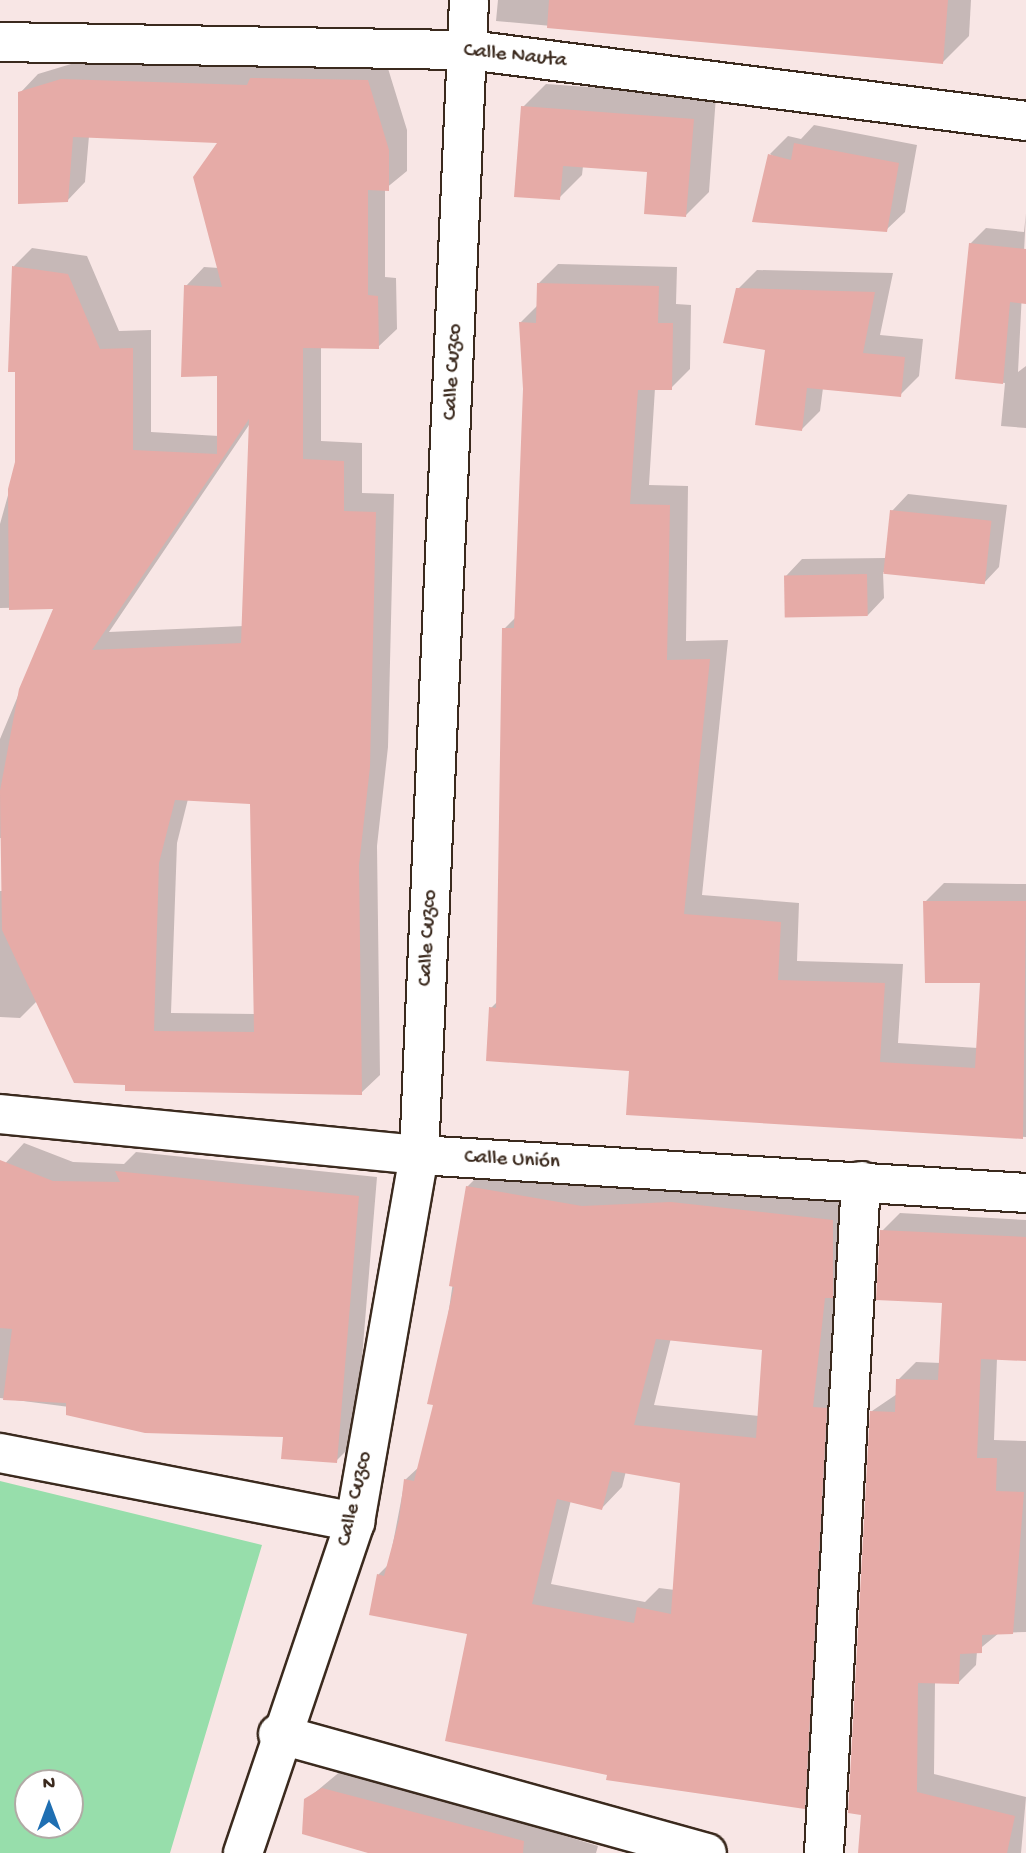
<!DOCTYPE html>
<html>
<head>
<meta charset="utf-8">
<style>
  body { margin:0 }
  #map { position:relative; width:1026px; height:1853px; overflow:hidden; background:#f8e6e5; font-family:"Gochi Hand",sans-serif }
  div>[style] { position:absolute }
  .green>* { inset:0; background:#97deab }
  .shadow>* { inset:0; background:#0003 }
  .building>* { inset:0; background:#e6aba7; transform-origin:0 0 }
  .roads { filter:drop-shadow(2px 0 #3b2a1e) drop-shadow(-2px 0 #3b2a1e) drop-shadow(0 2px #3b2a1e) drop-shadow(0 -2px #3b2a1e) }
  .minor>* { height:38px; margin:-19px; padding:0 19px; transform-origin:19px; border-radius:19px; background:#fff }
  span { translate:-50% -50%; white-space:nowrap; text-align:center; line-height:1.15; -webkit-text-stroke:7px #fff; paint-order:stroke }
  .street-label { font-size:21px; color:#3b2a1e }
  .north { position:absolute; left:14px; top:1769px; width:70px; height:70px; box-sizing:border-box; background:#fff; border:2px solid #b1aaa5; border-radius:50%; rotate:0deg; font-size:19px; font-weight:700; line-height:28px; text-align:center; color:#3b2a1e }
  .north::after { content:''; display:block; margin:auto; width:24px; height:32px; background:#1f6fb2; clip-path:polygon(50% 0,100% 100%,50% 72%,0 100%) }
</style>
</head>
<body>
<div id="map">
  <div class="green">
    <i style="clip-path:polygon(evenodd,0 1481px,262px 1545px,170px 1853px,0 1853px,0 1481px,28px 1783px,70px 1783px,70px 1825px,28px 1825px,28px 1783px)"></i>
  </div>
  <div class="shadow">
    <i style="clip-path:polygon(498px 0,971px 0,969px 36px,943px 62px,496px 21px)"></i>
    <i style="clip-path:polygon(evenodd,271px 60px,386px 62px,407px 130px,407px 171px,385px 189px,385px 277px,396px 278px,397px 329px,378px 347px,321px 347px,321px 441px,362px 443px,362px 493px,394px 494px,388px 747px,377px 846px,380px 1075px,361px 1093px,127px 1083px,37px 1001px,20px 1018px,0 1017px,0 891px,105px 890px,106px 840px,0 838px,0 739px,55px 607px,0 608px,0 524px,17px 463px,14px 266px,32px 248px,87px 256px,119px 331px,151px 330px,151px 432px,219px 436px,219px 374px,186px 286px,204px 267px,219px 268px,220px 141px,89px 136px,85px 182px,67px 201px,20px 93px,38px 74px,81px 61px,264px 67px,271px 60px,251px 422px,244px 626px,109px 632px,251px 422px,271px 60px,188px 799px,252px 802px,255px 1014px,171px 1013px,177px 843px,188px 799px)"></i>
    <i style="clip-path:polygon(546px 84px,716px 96px,709px 192px,686px 215px,649px 171px,583px 166px,582px 175px,559px 198px,523px 107px)"></i>
    <i style="clip-path:polygon(814px 125px,917px 145px,905px 212px,886px 230px,770px 154px,788px 136px,801px 139px)"></i>
    <i style="clip-path:polygon(1026px 213px,1018px 372px,1026px 366px,1026px 428px,1001px 426px,1005px 383px,957px 378px,970px 244px,986px 228px,1024px 232px)"></i>
    <i style="clip-path:polygon(558px 264px,677px 267px,676px 304px,691px 305px,690px 369px,671px 388px,655px 388px,649px 485px,688px 486px,686px 641px,728px 640px,702px 895px,799px 903px,797px 961px,903px 964px,898px 1043px,978px 1048px,982px 981px,925px 902px,944px 883px,1026px 884px,1026px 1137px,628px 1113px,631px 1069px,491px 1008px,497px 1002px,504px 629px,516px 617px,525px 389px,520px 323px,538px 305px,539px 283px)"></i>
    <i style="clip-path:polygon(757px 270px,893px 273px,880px 335px,923px 339px,919px 376px,900px 395px,823px 388px,820px 411px,802px 429px,738px 289px)"></i>
    <i style="clip-path:polygon(908px 494px,1007px 505px,999px 567px,983px 584px,883px 572px,884px 598px,868px 615px,786px 576px,802px 559px,886px 558px,892px 511px)"></i>
    <i style="clip-path:polygon(24px 1143px,73px 1162px,124px 1164px,136px 1152px,377px 1177px,355px 1442px,336px 1461px,285px 1435px,0 1398px,0 1169px)"></i>
    <i style="clip-path:polygon(evenodd,488px 1166px,854px 1200px,824px 1787px,804px 1807px,609px 1773px,469px 1632px,378px 1575px,389px 1564px,405px 1480px,420px 1466px,435px 1404px,467px 1187px,488px 1166px,671px 1338px,764px 1349px,759px 1416px,654px 1405px,671px 1338px,488px 1166px,626px 1471px,682px 1482px,675px 1590px,659px 1588px,645px 1602px,551px 1584px,571px 1500px,602px 1508px,622px 1487px,626px 1471px)"></i>
    <i style="clip-path:polygon(900px 1213px,1026px 1220px,1026px 1359px,997px 1358px,994px 1440px,1026px 1441px,1026px 1632px,999px 1633px,977px 1651px,976px 1665px,958px 1683px,935px 1682px,934px 1774px,1026px 1797px,1021px 1853px,875px 1853px,863px 1813px,872px 1411px,897px 1394px,898px 1380px,916px 1362px,941px 1363px,944px 1302px,882px 1231px)"></i>
    <i style="clip-path:polygon(342px 1770px,551px 1825px,549px 1831px,598px 1846px,596px 1853px,375px 1853px,306px 1800px)"></i>
  </div>
  <div class="building">
    <i style="clip-path:polygon(549px 0,948px 0,943px 64px,547px 28px)"></i>
    <i style="clip-path:polygon(evenodd,250px 78px,368px 80px,389px 150px,389px 191px,368px 190px,368px 295px,378px 296px,379px 349px,303px 348px,303px 459px,344px 461px,344px 511px,376px 512px,370px 767px,359px 865px,362px 1095px,125px 1091px,125px 1085px,74px 1083px,2px 930px,0 791px,19px 689px,53px 609px,9px 610px,8px 489px,15px 462px,15px 372px,8px 372px,12px 266px,68px 274px,100px 349px,133px 348px,133px 450px,217px 454px,217px 376px,181px 377px,184px 285px,222px 287px,193px 177px,217px 143px,73px 137px,68px 202px,18px 204px,18px 92px,61px 79px,247px 85px,250px 78px,249px 419px,241px 643px,92px 650px,225px 455px,249px 419px,250px 78px,175px 800px,250px 804px,254px 1032px,154px 1031px,159px 863px,175px 800px)"></i>
    <i style="clip-path:polygon(521px 106px,694px 119px,686px 217px,644px 214px,647px 172px,563px 166px,560px 200px,514px 197px)"></i>
    <i style="clip-path:polygon(794px 143px,899px 163px,887px 232px,752px 222px,768px 154px,791px 160px)"></i>
    <i style="clip-path:polygon(969px 243px,1026px 249px,1026px 304px,1010px 302px,1003px 384px,955px 379px)"></i>
    <i style="clip-path:polygon(537px 283px,659px 286px,658px 323px,673px 323px,672px 390px,638px 390px,630px 504px,670px 505px,667px 660px,710px 659px,684px 914px,781px 922px,778px 980px,885px 983px,880px 1062px,975px 1068px,980px 983px,925px 983px,923px 901px,1026px 901px,1023px 1139px,626px 1115px,629px 1071px,486px 1061px,489px 1007px,496px 1008px,502px 628px,514px 628px,523px 389px,519px 322px,536px 323px)"></i>
    <i style="clip-path:polygon(736px 288px,875px 292px,863px 353px,905px 357px,901px 397px,807px 388px,802px 431px,755px 425px,765px 350px,723px 343px)"></i>
    <i style="left:890px;top:510px;width:102px;height:64px;rotate:6deg"></i>
    <i style="left:867px;top:574px;width:42px;height:83px;rotate:89deg"></i>
    <i style="clip-path:polygon(0 1160px,53px 1181px,120px 1182px,115px 1171px,359px 1196px,337px 1463px,281px 1459px,283px 1437px,145px 1433px,66px 1415px,66px 1403px,3px 1400px,12px 1329px,0 1328px)"></i>
    <i style="clip-path:polygon(evenodd,466px 1186px,582px 1206px,671px 1202px,833px 1220px,833px 1298px,825px 1298px,813px 1407px,827px 1408px,805px 1809px,606px 1780px,607px 1775px,445px 1741px,467px 1634px,369px 1615px,377px 1574px,384px 1576px,399px 1520px,404px 1479px,414px 1481px,433px 1405px,427px 1404px,454px 1287px,449px 1286px,466px 1186px,656px 1339px,762px 1350px,756px 1438px,634px 1425px,656px 1339px,466px 1186px,612px 1471px,680px 1483px,671px 1614px,637px 1607px,634px 1623px,532px 1604px,557px 1499px,602px 1510px,612px 1471px)"></i>
    <i style="clip-path:polygon(880px 1230px,1026px 1237px,1026px 1361px,981px 1359px,977px 1458px,997px 1458px,996px 1491px,1024px 1492px,1013px 1634px,982px 1635px,982px 1653px,960px 1654px,959px 1684px,918px 1683px,917px 1792px,1015px 1816px,1007px 1853px,858px 1853px,861px 1815px,848px 1813px,870px 1411px,895px 1412px,896px 1379px,938px 1380px,942px 1303px,876px 1300px)"></i>
    <i style="clip-path:polygon(322px 1788px,524px 1841px,523px 1853px,368px 1853px,302px 1834px,304px 1799px)"></i>
  </div>
  <div class="roads">
    <div class="minor">
      <i style="left:0;top:42px;width:469px;rotate:1deg"></i>
      <i style="left:469px;top:50px;width:562px;rotate:7.26deg"></i>
      <i style="left:0;top:1114px;width:421px;rotate:5.6deg"></i>
      <i style="left:419px;top:1155px;width:608px;rotate:3.58deg"></i>
      <i style="left:0;top:1453px;width:362px;rotate:11deg"></i>
      <i style="left:278px;top:1734px;width:445px;rotate:15.5deg"></i>
      <i style="left:243px;top:1853px;width:349px;rotate:-71.3deg"></i>
      <i style="left:355px;top:1522px;width:373px;rotate:-80.1deg"></i>
      <i style="left:419px;top:1155px;width:1156px;rotate:-87.52deg"></i>
      <i style="left:824px;top:1853px;width:673px;rotate:-86.85deg"></i>
    </div>
  </div>
  <div class="street-label">
    <span style="left:515px;top:57px;rotate:6deg">Calle Nauta</span>
    <span style="left:454px;top:372px;rotate:-87deg">Calle Cuzco</span>
    <span style="left:429px;top:938px;rotate:-87deg">Calle Cuzco</span>
    <span style="left:512px;top:1161px;rotate:3deg">Calle Unión</span>
    <span style="left:356px;top:1499px;rotate:-77deg">Calle Cuzco</span>
  </div>
  <div class="north">N</div>
</div>
</body>
</html>
